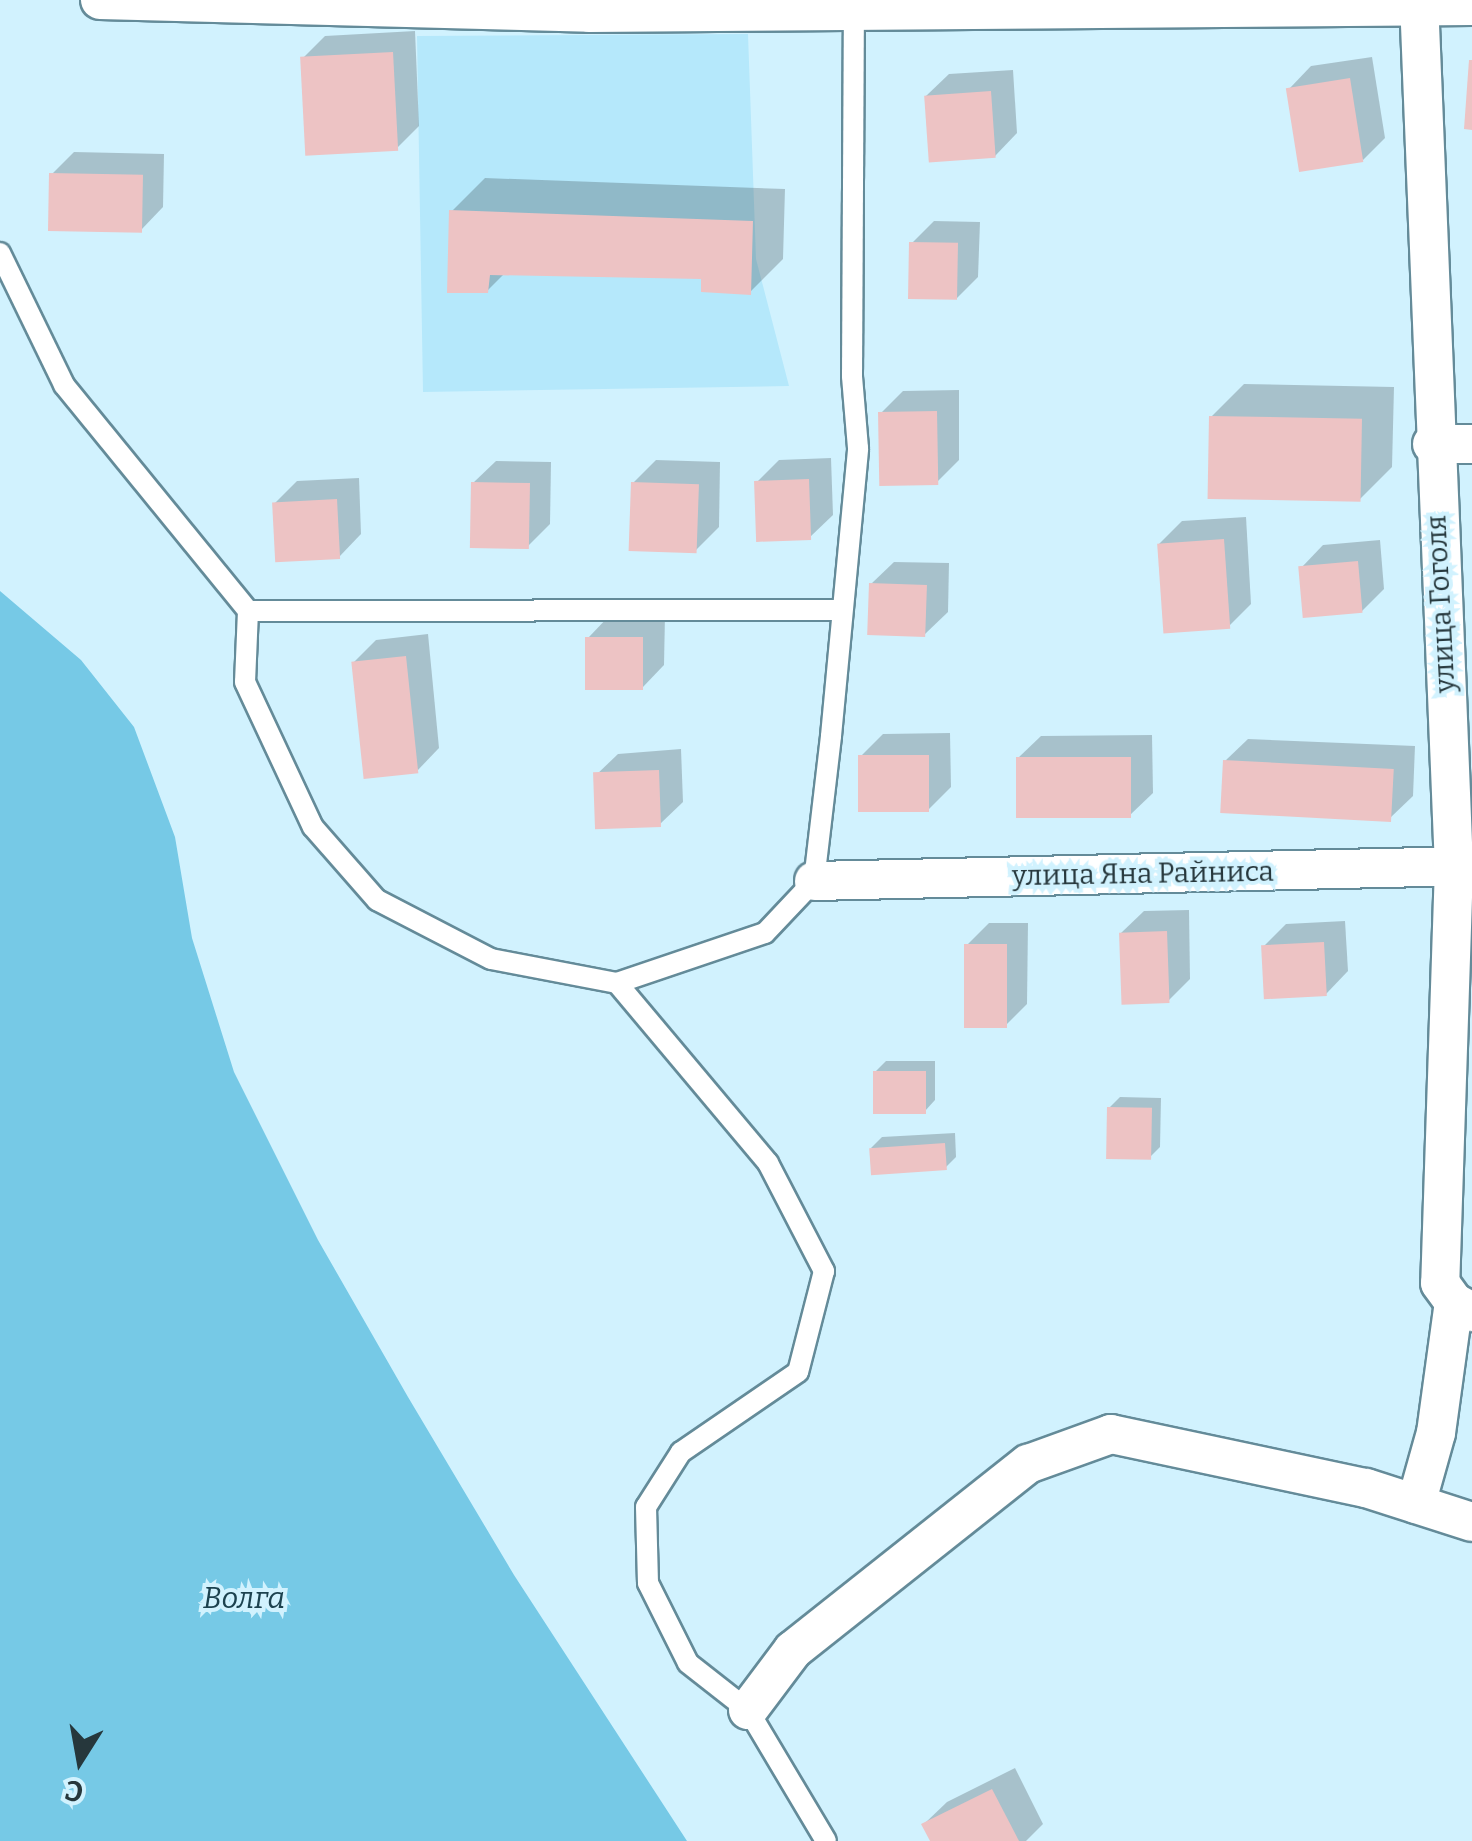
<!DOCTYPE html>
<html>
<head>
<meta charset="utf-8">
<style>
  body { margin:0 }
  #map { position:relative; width:1472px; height:1841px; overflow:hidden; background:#d1f2fe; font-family:Bitter,serif }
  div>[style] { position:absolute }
  .built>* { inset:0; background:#b5e8fb }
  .water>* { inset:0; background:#76c9e6 }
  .shadow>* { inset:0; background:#0003 }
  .building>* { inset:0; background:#edc3c4; transform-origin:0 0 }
  .roads { filter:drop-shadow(2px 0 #648b99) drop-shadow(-2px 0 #648b99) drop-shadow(0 2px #648b99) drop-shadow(0 -2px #648b99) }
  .service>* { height:20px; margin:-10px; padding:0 10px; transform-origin:10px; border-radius:10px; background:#fff }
  .minor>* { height:38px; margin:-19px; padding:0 19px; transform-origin:19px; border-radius:19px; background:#fff }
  span { translate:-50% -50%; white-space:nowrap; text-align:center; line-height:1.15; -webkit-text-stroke:8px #d1f2fe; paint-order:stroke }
  .street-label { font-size:28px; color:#26373c }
  .water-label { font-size:30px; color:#1c424f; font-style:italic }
  .north { position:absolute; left:30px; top:1711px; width:100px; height:100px; -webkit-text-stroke:8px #d1f2fe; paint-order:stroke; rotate:191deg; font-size:28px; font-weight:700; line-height:40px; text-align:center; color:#26373c }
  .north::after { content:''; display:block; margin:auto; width:35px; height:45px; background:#26373c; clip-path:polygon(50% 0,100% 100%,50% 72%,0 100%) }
</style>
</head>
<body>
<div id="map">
  <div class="built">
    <i style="clip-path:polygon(748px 34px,756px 259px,789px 386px,423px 392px,417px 36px)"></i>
  </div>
  <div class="water">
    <i style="clip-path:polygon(0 591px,81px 660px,134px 727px,175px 837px,192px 938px,234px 1072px,318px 1240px,408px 1397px,514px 1575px,687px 1841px,0 1841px)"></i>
  </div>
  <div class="shadow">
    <i style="clip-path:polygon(415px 31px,419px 126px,397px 148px,302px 59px,325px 36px)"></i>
    <i style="clip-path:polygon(1372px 57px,1385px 138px,1363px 160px,1289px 89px,1311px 66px)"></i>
    <i style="clip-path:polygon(1013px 70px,1017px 133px,995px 156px,926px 96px,949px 74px)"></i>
    <i style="clip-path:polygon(74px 152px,164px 154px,163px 207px,141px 230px,52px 174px)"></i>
    <i style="clip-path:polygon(485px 178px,785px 189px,783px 259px,750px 292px,703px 277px,505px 273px,487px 291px,452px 211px)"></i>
    <i style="clip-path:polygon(934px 221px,980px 222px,978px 277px,956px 299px,912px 243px)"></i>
    <i style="clip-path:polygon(1244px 384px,1394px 387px,1392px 467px,1359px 500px,1211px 417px)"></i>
    <i style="clip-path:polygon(959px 390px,959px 460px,937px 482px,880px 414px,903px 391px)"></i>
    <i style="clip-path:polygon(831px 458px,833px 515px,810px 537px,757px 482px,779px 460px)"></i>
    <i style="clip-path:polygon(656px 460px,720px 462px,719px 527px,696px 550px,633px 483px)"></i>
    <i style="clip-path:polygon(496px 461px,551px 462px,550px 524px,528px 546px,473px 483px)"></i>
    <i style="clip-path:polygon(359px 478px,361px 534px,339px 557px,275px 503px,297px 481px)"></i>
    <i style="clip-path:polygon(1246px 517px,1251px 604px,1229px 626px,1159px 544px,1182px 521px)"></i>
    <i style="clip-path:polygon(1380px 540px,1384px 589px,1362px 611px,1301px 568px,1323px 545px)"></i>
    <i style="clip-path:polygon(894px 562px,949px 563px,948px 612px,925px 634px,871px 584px)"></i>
    <i style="clip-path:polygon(610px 615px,665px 615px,664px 665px,642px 688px,588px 638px)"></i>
    <i style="clip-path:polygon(428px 634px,439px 748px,417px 771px,354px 662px,376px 640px)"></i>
    <i style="clip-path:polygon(950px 733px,951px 787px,929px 809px,860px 757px,883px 734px)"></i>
    <i style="clip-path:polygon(1152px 735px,1153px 793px,1130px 815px,1018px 758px,1041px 736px)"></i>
    <i style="clip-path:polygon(1248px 739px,1415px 746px,1413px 796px,1390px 818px,1225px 761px)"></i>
    <i style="clip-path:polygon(681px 749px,683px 802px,660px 824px,595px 776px,618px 754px)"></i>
    <i style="clip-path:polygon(1189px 910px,1190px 979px,1168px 1001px,1121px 933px,1144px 911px)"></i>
    <i style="clip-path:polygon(1345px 921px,1348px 971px,1326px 994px,1264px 946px,1286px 924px)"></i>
    <i style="clip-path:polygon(989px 923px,1028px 923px,1027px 1004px,1005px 1026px,967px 945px)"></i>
    <i style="clip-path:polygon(886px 1061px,935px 1061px,935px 1100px,925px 1111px,875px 1072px)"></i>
    <i style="clip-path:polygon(1120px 1097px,1161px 1098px,1160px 1147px,1149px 1158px,1109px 1108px)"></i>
    <i style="clip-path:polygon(955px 1133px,956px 1157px,946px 1167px,871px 1148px,882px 1137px)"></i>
    <i style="clip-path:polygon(1015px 1768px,1043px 1824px,1026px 1841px,932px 1841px,924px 1824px,947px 1802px)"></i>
  </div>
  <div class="building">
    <i style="left:393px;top:52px;width:99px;height:93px;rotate:87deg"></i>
    <i style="clip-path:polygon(1469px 60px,1472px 60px,1472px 130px,1464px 129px)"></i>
    <i style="left:1350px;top:78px;width:85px;height:65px;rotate:81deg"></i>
    <i style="left:991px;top:91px;width:67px;height:67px;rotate:86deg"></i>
    <i style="left:49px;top:173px;width:94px;height:58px;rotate:1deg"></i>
    <i style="clip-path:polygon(449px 210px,753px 221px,751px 295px,701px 292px,701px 279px,490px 275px,488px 293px,447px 293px)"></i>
    <i style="left:909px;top:242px;width:49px;height:57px;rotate:1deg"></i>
    <i style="left:937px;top:411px;width:74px;height:59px;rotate:89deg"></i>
    <i style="left:1209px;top:416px;width:153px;height:83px;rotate:1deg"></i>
    <i style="left:809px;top:479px;width:61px;height:55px;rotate:88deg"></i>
    <i style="left:471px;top:482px;width:59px;height:66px;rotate:1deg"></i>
    <i style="left:631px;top:482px;width:68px;height:69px;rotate:2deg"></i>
    <i style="left:337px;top:499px;width:60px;height:65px;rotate:87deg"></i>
    <i style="left:1224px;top:539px;width:90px;height:67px;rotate:86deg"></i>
    <i style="left:1358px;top:561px;width:52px;height:60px;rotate:85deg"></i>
    <i style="left:869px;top:583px;width:58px;height:52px;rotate:2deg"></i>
    <i style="left:585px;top:637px;width:58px;height:53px"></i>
    <i style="left:406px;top:656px;width:118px;height:55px;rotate:84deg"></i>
    <i style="left:858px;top:755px;width:71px;height:57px"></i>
    <i style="left:1016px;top:757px;width:115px;height:61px"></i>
    <i style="left:1223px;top:760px;width:171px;height:53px;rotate:3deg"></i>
    <i style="left:659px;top:770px;width:57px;height:66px;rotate:88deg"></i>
    <i style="left:1167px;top:931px;width:72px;height:48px;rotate:88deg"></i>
    <i style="left:1324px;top:942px;width:54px;height:63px;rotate:87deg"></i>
    <i style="left:964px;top:944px;width:43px;height:84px"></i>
    <i style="left:873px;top:1071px;width:53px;height:43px"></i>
    <i style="left:1107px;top:1107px;width:45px;height:52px;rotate:1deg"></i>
    <i style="left:945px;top:1143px;width:27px;height:76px;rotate:86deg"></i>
    <i style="clip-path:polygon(992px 1789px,1019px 1841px,930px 1841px,921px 1824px)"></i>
  </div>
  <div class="roads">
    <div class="service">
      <i style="left:0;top:253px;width:147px;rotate:64.1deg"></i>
      <i style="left:64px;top:385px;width:291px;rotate:50.8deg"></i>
      <i style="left:248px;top:611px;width:593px;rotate:-0.1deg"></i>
      <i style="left:248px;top:611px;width:71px;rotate:92.4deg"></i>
      <i style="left:245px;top:682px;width:160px;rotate:64.9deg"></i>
      <i style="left:313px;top:827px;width:97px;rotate:48.8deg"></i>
      <i style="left:377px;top:900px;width:128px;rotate:27.4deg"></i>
      <i style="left:491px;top:959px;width:128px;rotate:10.8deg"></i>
      <i style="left:617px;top:983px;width:156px;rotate:-18.7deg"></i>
      <i style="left:765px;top:933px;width:71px;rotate:-46.7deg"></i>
      <i style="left:814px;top:881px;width:146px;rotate:-83.3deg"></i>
      <i style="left:831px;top:736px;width:289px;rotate:-84.6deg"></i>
      <i style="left:858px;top:448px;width:72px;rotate:-94.8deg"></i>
      <i style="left:852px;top:376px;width:370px;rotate:-89.7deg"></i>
      <i style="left:617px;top:983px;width:235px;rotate:50deg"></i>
      <i style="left:768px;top:1163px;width:122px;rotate:62.6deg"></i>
      <i style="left:824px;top:1271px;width:104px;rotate:104.4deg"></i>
      <i style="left:798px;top:1372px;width:142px;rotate:145.6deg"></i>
      <i style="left:681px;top:1452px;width:65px;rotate:122.5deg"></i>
      <i style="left:646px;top:1507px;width:76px;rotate:88.5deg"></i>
      <i style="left:648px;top:1583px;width:89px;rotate:63.4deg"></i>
      <i style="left:688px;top:1663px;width:76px;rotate:38.1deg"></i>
      <i style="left:748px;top:1710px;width:152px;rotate:59.2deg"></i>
    </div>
    <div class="minor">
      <i style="left:100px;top:0;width:489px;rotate:1.5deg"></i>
      <i style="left:589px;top:13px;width:883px;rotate:-0.45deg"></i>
      <i style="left:1419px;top:0;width:868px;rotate:87.69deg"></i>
      <i style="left:1454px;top:867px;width:416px;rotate:91.9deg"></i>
      <i style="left:1440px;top:1283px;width:24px;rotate:54deg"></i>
      <i style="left:1454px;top:1302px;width:21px;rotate:29deg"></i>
      <i style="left:1432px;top:444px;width:40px"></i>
      <i style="left:814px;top:881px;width:658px;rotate:-1.31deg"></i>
      <i style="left:1416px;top:1504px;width:74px;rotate:-74.3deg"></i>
      <i style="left:1436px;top:1433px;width:132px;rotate:-82.2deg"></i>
      <i style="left:748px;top:1710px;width:75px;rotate:-53.1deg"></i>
      <i style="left:793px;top:1650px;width:300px;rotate:-38.4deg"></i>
      <i style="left:1028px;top:1464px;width:88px;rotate:-19.9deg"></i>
      <i style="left:1111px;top:1434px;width:261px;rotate:12deg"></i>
      <i style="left:1366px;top:1488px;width:111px;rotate:17.8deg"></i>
    </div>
  </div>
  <div class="street-label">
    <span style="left:1441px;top:604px;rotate:-93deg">улица Гоголя</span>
    <span style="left:1143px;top:874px;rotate:-1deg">улица Яна Райниса</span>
  </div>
  <div class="water-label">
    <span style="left:244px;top:1598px">Волга</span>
  </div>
  <div class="north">С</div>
</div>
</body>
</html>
